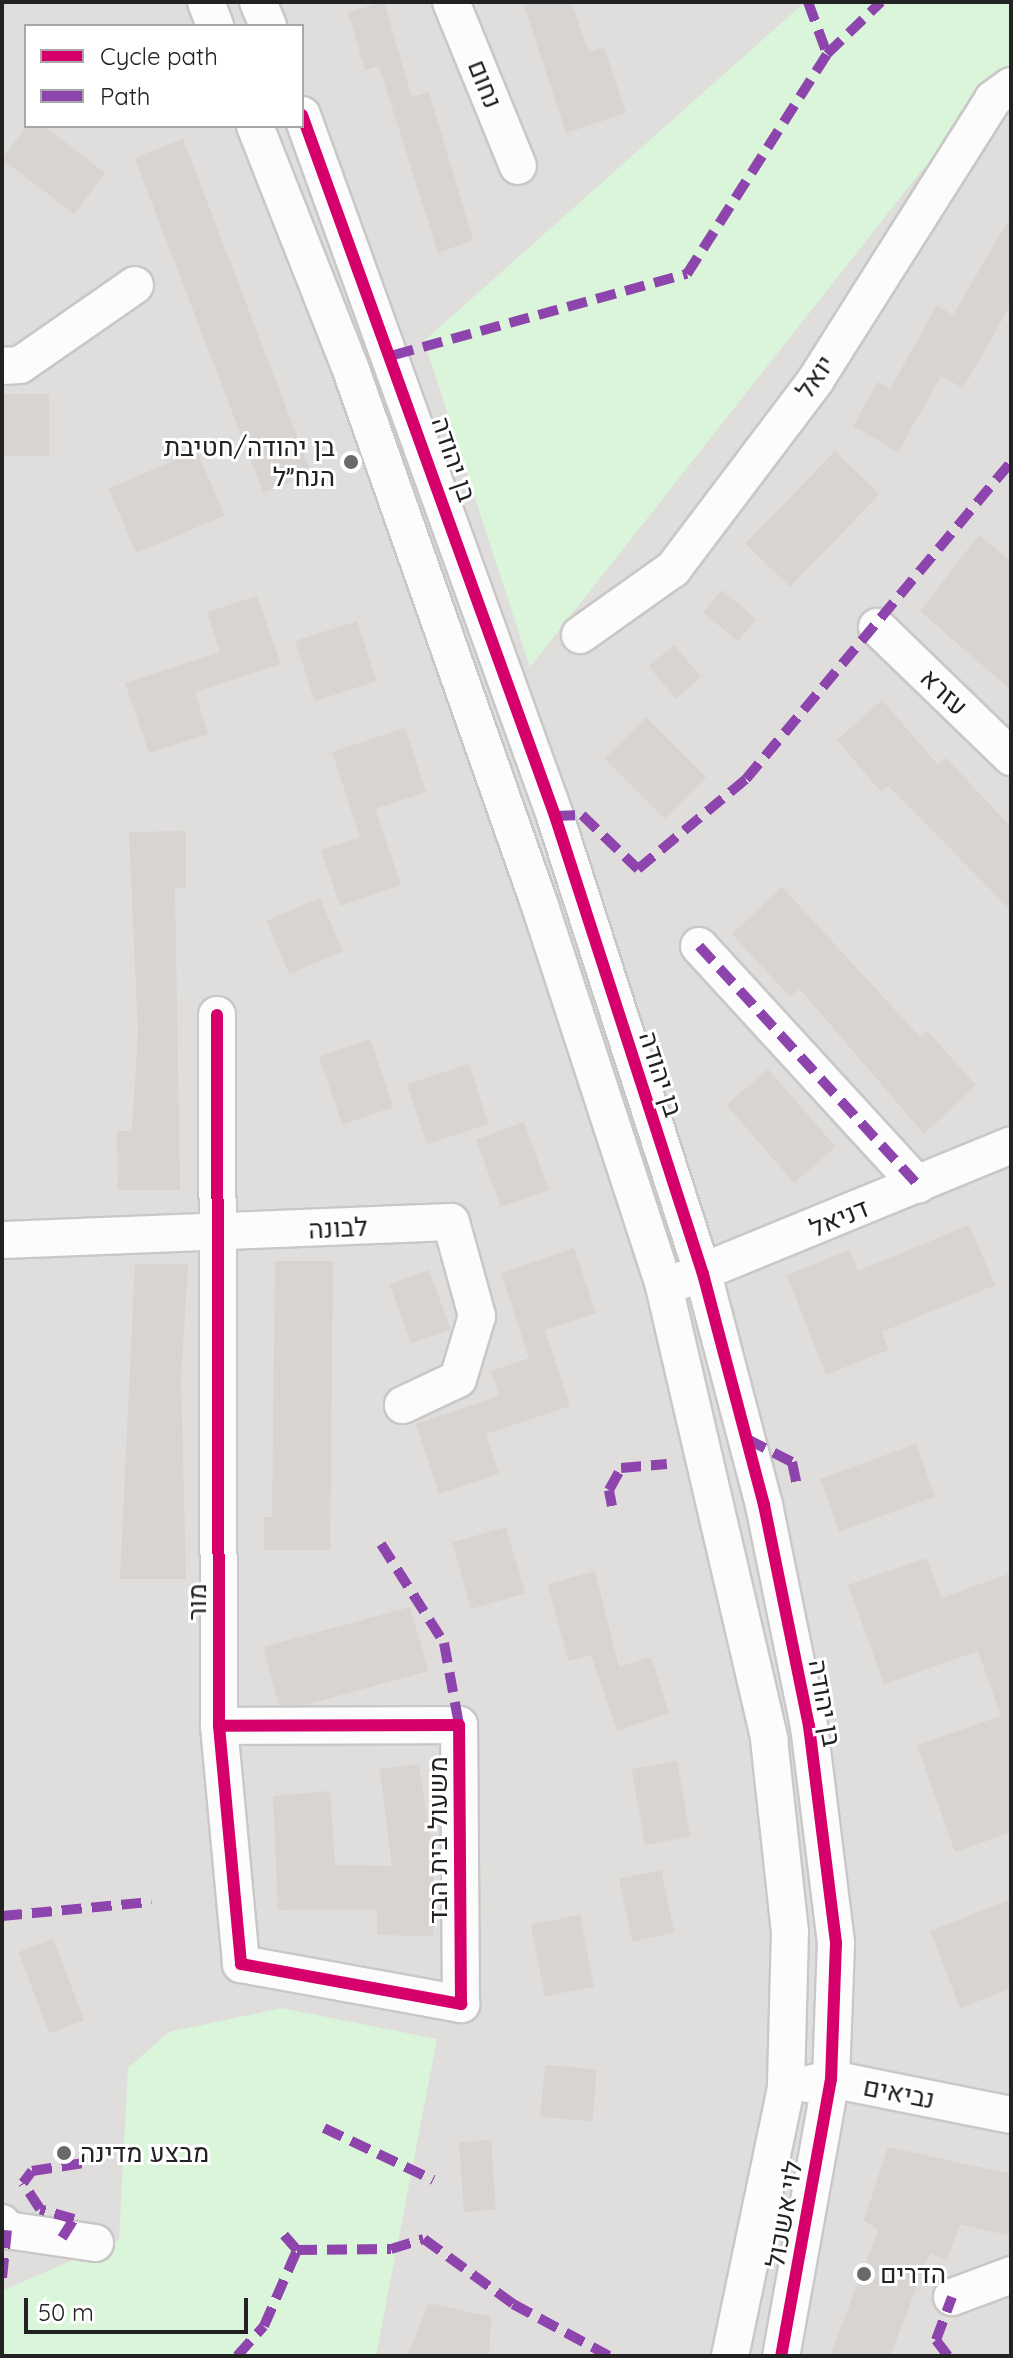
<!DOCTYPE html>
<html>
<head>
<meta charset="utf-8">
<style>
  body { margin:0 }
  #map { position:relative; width:1013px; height:2358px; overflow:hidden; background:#f0eeeb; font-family:Quicksand,Heebo,sans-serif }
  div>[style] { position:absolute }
  .residential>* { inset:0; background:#dfdedc }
  .park>* { inset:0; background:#daf5da }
  .building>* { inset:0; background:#d7d4d2; transform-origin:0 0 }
  .roads { filter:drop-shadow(2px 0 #c9c8c7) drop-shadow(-2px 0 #c9c8c7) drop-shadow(0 2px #c9c8c7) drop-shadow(0 -2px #c9c8c7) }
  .minor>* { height:36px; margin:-18px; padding:0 18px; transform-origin:18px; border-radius:18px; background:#fdfcfc }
  .quiet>* { height:10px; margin-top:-5px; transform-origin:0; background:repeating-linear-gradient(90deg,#8e44ad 0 20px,transparent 0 30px) }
  .cycleway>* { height:12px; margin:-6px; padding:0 6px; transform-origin:6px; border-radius:6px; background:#d6006c }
  .dots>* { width:22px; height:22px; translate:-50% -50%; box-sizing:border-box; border:4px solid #fff; border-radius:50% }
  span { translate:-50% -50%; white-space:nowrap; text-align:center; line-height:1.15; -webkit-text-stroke:6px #fff; paint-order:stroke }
  .street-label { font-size:26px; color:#222 }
  .poi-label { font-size:26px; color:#222 }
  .right { translate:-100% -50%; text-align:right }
  .left { translate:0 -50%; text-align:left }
  .frame { position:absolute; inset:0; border:4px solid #222; pointer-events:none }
  .legend { position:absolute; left:24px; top:24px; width:280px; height:104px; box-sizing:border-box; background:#fff; border:2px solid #a7a7a7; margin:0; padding:10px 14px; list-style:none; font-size:24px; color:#222 }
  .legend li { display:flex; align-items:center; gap:16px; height:40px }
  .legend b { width:40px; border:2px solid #a7a7a7 }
  .scale { position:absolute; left:24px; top:2298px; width:224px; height:36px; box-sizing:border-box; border:4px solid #222; border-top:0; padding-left:10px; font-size:24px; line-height:28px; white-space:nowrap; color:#222; -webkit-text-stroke:6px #fff; paint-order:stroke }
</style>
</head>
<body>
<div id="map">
  <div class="residential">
    <i style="clip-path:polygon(evenodd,2px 2px,1011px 2px,1011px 2356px,2px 2356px,2px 2px,26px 26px,302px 26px,302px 126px,26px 126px,26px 26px)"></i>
  </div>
  <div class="park">
    <i style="clip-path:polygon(805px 2px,1011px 2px,1011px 93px,922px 170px,530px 667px,424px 341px)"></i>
    <i style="clip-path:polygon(282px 2008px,437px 2039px,376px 2356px,2px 2356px,2px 2291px,119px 2240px,128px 2068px,169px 2032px)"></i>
  </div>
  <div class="building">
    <i style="clip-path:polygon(384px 2px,412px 97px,429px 92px,473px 240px,438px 253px,379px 66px,365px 70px,348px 12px)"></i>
    <i style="clip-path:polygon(523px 2px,571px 2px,589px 52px,604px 47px,626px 113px,566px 133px)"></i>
    <i style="clip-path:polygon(26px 126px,44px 126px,105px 173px,74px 214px,2px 159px)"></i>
    <i style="left:183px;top:139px;width:359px;height:52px;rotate:69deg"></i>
    <i style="clip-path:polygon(1011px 216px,1011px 304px,963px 388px,941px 376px,898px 452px,853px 426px,878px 382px,890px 389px,937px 305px,953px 315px)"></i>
    <i style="left:2px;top:394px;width:47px;height:62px"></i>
    <i style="left:197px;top:451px;width:70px;height:96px;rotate:67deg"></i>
    <i style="left:835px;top:451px;width:62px;height:129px;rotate:44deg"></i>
    <i style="clip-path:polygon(979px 535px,1011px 561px,1011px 690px,920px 611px)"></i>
    <i style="left:722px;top:590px;width:45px;height:29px;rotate:40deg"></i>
    <i style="clip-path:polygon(257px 596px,281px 664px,195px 692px,208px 734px,149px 753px,125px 683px,220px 652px,207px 612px)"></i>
    <i style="left:357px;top:621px;width:63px;height:65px;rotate:72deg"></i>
    <i style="left:674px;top:645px;width:42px;height:33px;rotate:50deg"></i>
    <i style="clip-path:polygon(882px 700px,938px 765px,946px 758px,1011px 827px,1011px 910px,888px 786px,881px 792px,837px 740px)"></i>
    <i style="left:646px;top:717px;width:85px;height:59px;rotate:45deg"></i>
    <i style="clip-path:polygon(405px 728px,426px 792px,375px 809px,401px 885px,340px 906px,321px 850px,360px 837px,332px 752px)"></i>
    <i style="clip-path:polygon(186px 831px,186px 888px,175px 888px,180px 1190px,118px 1190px,117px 1131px,132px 1131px,138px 1032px,129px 832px)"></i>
    <i style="clip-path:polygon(782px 887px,920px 1037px,927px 1031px,976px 1085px,924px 1134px,799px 988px,790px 997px,732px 934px)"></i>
    <i style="left:320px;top:898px;width:58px;height:58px;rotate:67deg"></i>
    <i style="left:370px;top:1039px;width:72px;height:54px;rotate:71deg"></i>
    <i style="left:469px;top:1064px;width:63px;height:65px;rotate:72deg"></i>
    <i style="left:768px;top:1069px;width:103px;height:55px;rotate:49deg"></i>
    <i style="left:524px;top:1122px;width:72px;height:51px;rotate:70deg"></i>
    <i style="clip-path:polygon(969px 1225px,995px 1285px,882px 1332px,888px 1350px,826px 1375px,787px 1275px,849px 1250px,858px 1271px)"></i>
    <i style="clip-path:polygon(574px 1248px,596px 1313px,545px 1330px,570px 1406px,486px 1434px,499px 1474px,439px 1494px,416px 1424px,499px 1396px,491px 1371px,529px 1358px,501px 1273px)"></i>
    <i style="clip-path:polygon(275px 1261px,333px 1261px,330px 1550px,264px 1550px,264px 1517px,272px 1517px)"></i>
    <i style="clip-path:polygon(135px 1264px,188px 1264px,181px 1380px,186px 1579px,120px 1579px)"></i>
    <i style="left:429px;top:1270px;width:63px;height:42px;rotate:70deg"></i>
    <i style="left:916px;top:1444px;width:56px;height:102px;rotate:70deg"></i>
    <i style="left:506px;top:1527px;width:69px;height:56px;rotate:74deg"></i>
    <i style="clip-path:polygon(927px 1558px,941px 1598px,1011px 1573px,1011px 1832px,955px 1852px,917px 1745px,1001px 1716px,978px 1651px,884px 1684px,848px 1585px)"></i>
    <i style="clip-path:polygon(595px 1571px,619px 1667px,651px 1657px,669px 1713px,617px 1731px,591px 1655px,568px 1661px,548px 1584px)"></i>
    <i style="clip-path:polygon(410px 1607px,428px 1671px,305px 1705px,279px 1705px,263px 1647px)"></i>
    <i style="left:677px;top:1761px;width:77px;height:46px;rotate:80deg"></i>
    <i style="clip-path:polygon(419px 1764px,434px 1866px,433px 1936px,377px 1935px,377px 1909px,278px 1910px,273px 1796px,330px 1791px,335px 1865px,392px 1866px,380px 1769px)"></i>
    <i style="left:661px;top:1870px;width:64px;height:43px;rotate:78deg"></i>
    <i style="clip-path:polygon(1011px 1899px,1011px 1988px,960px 2008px,930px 1931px)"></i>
    <i style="left:580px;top:1915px;width:73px;height:50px;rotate:79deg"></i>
    <i style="left:53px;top:1939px;width:87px;height:37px;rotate:69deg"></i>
    <i style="left:545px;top:2065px;width:52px;height:52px;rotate:5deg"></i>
    <i style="left:491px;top:2140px;width:70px;height:32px;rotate:86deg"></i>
    <i style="clip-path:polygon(888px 2147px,1011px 2174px,1011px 2236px,960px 2224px,947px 2260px,930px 2253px,890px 2356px,830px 2356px,878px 2230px,864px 2220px)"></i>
    <i style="clip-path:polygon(429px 2303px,491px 2317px,489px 2356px,407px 2356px)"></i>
  </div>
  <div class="roads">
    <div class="minor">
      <i style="left:206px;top:2px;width:26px;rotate:69deg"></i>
      <i style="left:258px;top:2px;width:26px;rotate:67deg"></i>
      <i style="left:451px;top:2px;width:177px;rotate:67.8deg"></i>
      <i style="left:302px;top:115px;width:745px;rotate:70.15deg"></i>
      <i style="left:555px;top:816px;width:481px;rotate:72.1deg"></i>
      <i style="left:703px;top:1274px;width:239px;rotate:75.2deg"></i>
      <i style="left:764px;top:1505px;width:226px;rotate:78.5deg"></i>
      <i style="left:809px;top:1726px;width:219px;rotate:82.9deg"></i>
      <i style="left:836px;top:1943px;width:136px;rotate:92.1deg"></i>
      <i style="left:831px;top:2079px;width:281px;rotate:100.2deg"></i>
      <i style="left:255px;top:126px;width:259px;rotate:68.5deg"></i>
      <i style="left:350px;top:367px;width:572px;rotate:70.58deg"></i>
      <i style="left:540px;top:906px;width:400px;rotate:71.9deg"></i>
      <i style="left:664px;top:1286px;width:465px;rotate:76.9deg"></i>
      <i style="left:769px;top:1739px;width:193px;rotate:83.8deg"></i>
      <i style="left:790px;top:1931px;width:157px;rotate:91.5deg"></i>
      <i style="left:786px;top:2088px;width:274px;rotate:101.8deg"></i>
      <i style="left:2px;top:366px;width:18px;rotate:-3deg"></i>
      <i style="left:20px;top:365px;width:140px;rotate:-34.8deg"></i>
      <i style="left:877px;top:627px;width:187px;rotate:44.1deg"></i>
      <i style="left:580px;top:635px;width:114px;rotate:-35.4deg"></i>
      <i style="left:673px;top:569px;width:236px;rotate:-52.9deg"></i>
      <i style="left:815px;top:381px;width:333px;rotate:-57.7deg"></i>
      <i style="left:993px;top:99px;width:22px;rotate:-36deg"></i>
      <i style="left:699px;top:946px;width:324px;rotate:47.5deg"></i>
      <i style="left:217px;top:1015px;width:711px;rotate:89.84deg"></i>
      <i style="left:219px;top:1726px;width:239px;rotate:84.7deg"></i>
      <i style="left:241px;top:1964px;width:224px;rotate:10.3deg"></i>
      <i style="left:461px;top:2004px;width:279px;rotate:-90.4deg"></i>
      <i style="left:459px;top:1725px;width:240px;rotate:179.8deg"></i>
      <i style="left:2px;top:1240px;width:449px;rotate:-2.3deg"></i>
      <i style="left:451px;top:1222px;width:98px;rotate:74.5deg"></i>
      <i style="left:477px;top:1316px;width:66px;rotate:106.8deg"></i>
      <i style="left:458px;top:1379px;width:61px;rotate:154.7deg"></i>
      <i style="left:680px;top:1281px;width:358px;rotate:-22.3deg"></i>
      <i style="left:808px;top:2084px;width:24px;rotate:-12deg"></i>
      <i style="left:831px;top:2079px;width:184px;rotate:11.3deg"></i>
      <i style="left:2px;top:2223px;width:9px;rotate:54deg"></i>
      <i style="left:7px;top:2230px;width:89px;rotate:8.4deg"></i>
      <i style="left:952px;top:2297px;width:63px;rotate:-20.4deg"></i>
    </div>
  </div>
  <div class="quiet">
    <i style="left:808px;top:2px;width:55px;rotate:69.9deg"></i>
    <i style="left:394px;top:355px;width:304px;rotate:-15.5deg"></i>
    <i style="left:687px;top:274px;width:261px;rotate:-57.5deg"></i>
    <i style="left:827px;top:54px;width:75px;rotate:-43.9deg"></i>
    <i style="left:555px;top:816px;width:27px;rotate:-2deg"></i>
    <i style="left:582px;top:815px;width:78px;rotate:44deg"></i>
    <i style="left:638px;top:869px;width:141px;rotate:-39.8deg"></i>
    <i style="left:746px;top:779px;width:413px;rotate:-50.1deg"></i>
    <i style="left:699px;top:946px;width:324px;rotate:47.5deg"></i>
    <i style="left:747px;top:1439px;width:51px;rotate:27.1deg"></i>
    <i style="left:792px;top:1462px;width:24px;rotate:78deg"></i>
    <i style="left:612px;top:1506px;width:16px;rotate:-101deg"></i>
    <i style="left:609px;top:1490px;width:25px;rotate:-61deg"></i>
    <i style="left:621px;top:1468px;width:46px;rotate:-5deg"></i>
    <i style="left:381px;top:1544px;width:117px;rotate:57.5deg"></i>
    <i style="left:444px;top:1643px;width:83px;rotate:79.6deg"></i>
    <i style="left:2px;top:1916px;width:150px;rotate:-5.4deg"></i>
    <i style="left:324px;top:2128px;width:121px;rotate:25.5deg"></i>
    <i style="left:284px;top:2235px;width:20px;rotate:49deg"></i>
    <i style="left:62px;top:2238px;width:22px;rotate:-58deg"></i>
    <i style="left:74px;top:2219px;width:35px;rotate:-164deg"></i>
    <i style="left:40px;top:2209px;width:31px;rotate:-123deg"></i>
    <i style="left:23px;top:2183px;width:15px;rotate:-53deg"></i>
    <i style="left:32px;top:2171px;width:52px;rotate:-8.9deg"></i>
    <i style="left:297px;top:2250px;width:94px;rotate:-0.6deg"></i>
    <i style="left:391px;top:2249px;width:34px;rotate:-17deg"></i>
    <i style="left:424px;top:2239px;width:110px;rotate:36.1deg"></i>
    <i style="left:513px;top:2304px;width:109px;rotate:28.4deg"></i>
    <i style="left:2px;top:2278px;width:48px;rotate:-84.1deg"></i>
    <i style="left:237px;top:2356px;width:40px;rotate:-48deg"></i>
    <i style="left:264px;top:2326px;width:83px;rotate:-66.5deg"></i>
    <i style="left:948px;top:2356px;width:20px;rotate:-127deg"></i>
    <i style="left:936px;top:2340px;width:46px;rotate:-69.6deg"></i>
  </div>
  <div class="cycleway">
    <i style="left:302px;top:115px;width:745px;rotate:70.15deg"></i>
    <i style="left:555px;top:816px;width:481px;rotate:72.1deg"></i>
    <i style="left:703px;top:1274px;width:239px;rotate:75.2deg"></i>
    <i style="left:764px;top:1505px;width:226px;rotate:78.5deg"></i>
    <i style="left:809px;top:1726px;width:219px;rotate:82.9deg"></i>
    <i style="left:836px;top:1943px;width:136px;rotate:92.1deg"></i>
    <i style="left:831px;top:2079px;width:281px;rotate:100.2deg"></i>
    <i style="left:217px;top:1015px;width:711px;rotate:89.84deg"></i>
    <i style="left:219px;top:1726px;width:239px;rotate:84.7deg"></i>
    <i style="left:241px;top:1964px;width:224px;rotate:10.3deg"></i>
    <i style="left:461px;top:2004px;width:279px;rotate:-90.4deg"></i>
    <i style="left:459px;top:1725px;width:240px;rotate:179.8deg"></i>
  </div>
  <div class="dots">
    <i style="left:351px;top:462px;background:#6a6968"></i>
    <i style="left:64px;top:2153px;background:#6a6968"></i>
    <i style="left:864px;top:2274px;background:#6a6968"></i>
  </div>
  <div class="street-label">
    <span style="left:485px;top:84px;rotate:68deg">נחום</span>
    <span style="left:815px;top:377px;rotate:-55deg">יואל</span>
    <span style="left:454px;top:459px;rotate:71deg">בן יהודה</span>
    <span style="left:944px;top:692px;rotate:44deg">עזרא</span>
    <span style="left:661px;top:1074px;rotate:72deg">בן יהודה</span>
    <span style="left:839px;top:1218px;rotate:-22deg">דניאל</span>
    <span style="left:338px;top:1228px;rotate:-3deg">לבונה</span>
    <span style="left:197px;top:1602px;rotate:-90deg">מור</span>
    <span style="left:825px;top:1703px;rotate:80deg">בן יהודה</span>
    <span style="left:438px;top:1840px;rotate:-90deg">משעול בית הבד</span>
    <span style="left:899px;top:2093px;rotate:11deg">נביאים</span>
    <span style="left:784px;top:2214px;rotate:-80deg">לוי אשכול</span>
  </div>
  <div class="poi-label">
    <span class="right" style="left:335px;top:462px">בן יהודה/חטיבת<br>הנח״ל</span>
    <span class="left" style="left:80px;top:2153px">מבצע מדינה</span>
    <span class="left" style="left:880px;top:2274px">הדרים</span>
  </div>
  <div class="frame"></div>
  <ul class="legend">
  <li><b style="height:10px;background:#d6006c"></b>Cycle path</li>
  <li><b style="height:10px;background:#8e44ad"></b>Path</li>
  </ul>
  <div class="scale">50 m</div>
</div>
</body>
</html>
